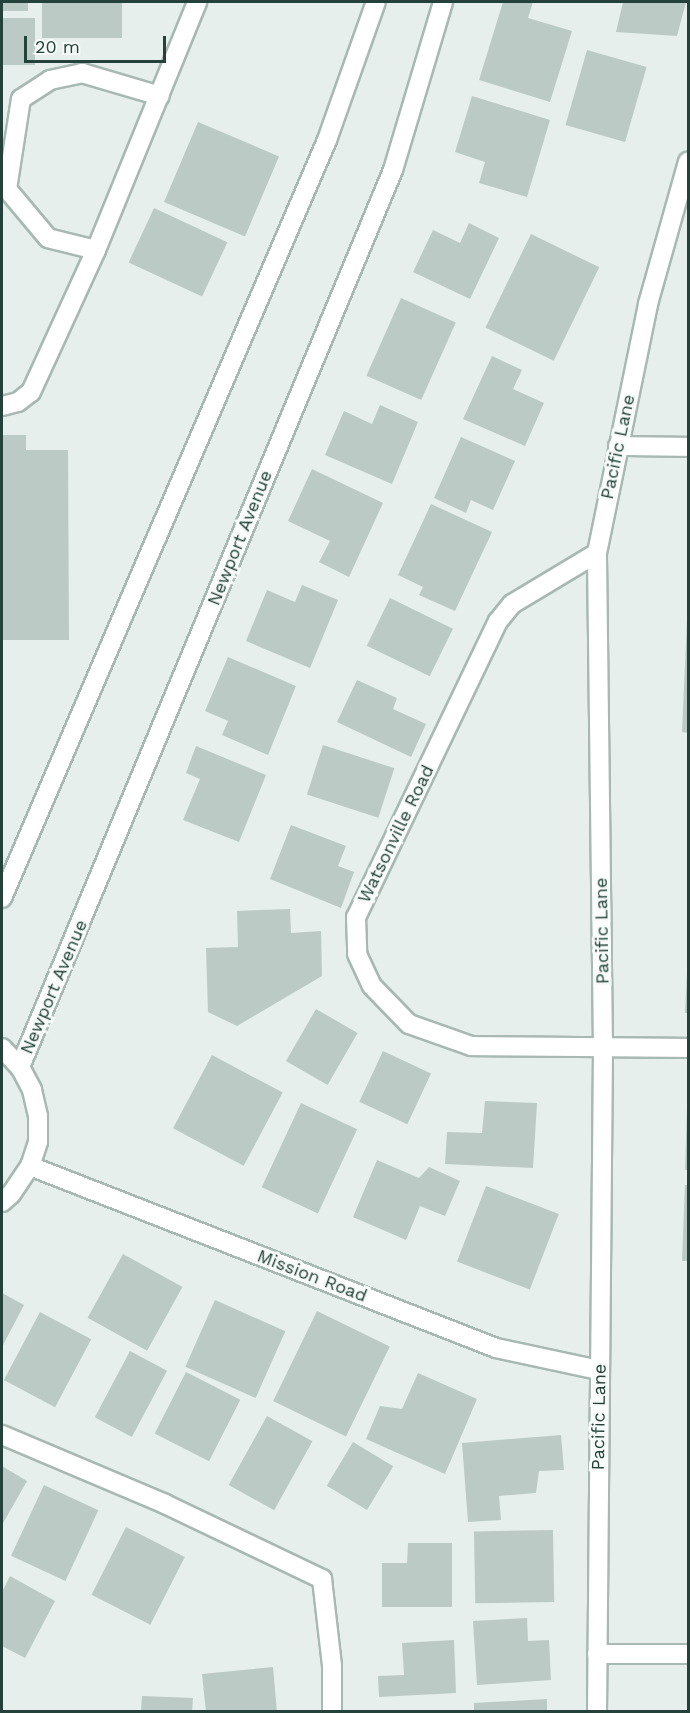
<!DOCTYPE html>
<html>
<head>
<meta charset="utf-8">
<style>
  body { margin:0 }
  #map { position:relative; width:690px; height:1713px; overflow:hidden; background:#e6efeb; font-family:"Work Sans",sans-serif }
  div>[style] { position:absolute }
  .building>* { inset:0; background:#bbcac4; transform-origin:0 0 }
  .roads { filter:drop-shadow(2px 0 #a8b8b2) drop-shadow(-2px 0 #a8b8b2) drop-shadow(0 2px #a8b8b2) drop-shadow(0 -2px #a8b8b2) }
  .minor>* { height:18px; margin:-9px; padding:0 9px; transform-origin:9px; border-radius:9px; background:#fff }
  span { translate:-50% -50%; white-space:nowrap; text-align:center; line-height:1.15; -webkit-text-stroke:6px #f7fbf9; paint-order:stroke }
  .street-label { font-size:18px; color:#24423a }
  .frame { position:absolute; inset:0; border:3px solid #24423a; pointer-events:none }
  .scale { position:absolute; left:24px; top:36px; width:142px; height:27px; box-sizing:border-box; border:3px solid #24423a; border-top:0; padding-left:8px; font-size:18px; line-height:21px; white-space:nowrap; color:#24423a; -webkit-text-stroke:4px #f7fbf9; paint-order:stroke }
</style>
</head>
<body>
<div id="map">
  <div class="building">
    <i style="left:2px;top:2px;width:26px;height:9px"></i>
    <i style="left:42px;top:2px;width:80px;height:36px"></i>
    <i style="clip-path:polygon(503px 2px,533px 2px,528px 18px,572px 31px,550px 102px,479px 80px)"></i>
    <i style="clip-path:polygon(623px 2px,686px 2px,677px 36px,616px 32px)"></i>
    <i style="left:2px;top:18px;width:33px;height:47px"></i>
    <i style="left:587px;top:50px;width:62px;height:78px;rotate:16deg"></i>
    <i style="clip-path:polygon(472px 96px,550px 120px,527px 197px,479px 183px,485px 162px,455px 152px)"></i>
    <i style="left:198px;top:122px;width:88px;height:87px;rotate:23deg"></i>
    <i style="left:154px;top:208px;width:81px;height:60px;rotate:25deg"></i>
    <i style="clip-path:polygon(469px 223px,499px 238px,470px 299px,413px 272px,433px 230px,460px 243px)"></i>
    <i style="left:531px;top:234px;width:76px;height:104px;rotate:26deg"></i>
    <i style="left:401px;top:298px;width:60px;height:85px;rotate:24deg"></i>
    <i style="clip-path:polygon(492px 356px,522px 370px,513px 389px,544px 403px,525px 446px,463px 419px)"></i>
    <i style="clip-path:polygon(380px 405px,418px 422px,392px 484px,325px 455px,344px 411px,372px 424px)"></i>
    <i style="clip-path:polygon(2px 435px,26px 435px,26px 450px,68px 450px,69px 640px,2px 640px)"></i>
    <i style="clip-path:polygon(461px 437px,515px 461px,493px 510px,471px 500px,466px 513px,434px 498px)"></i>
    <i style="clip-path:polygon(312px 469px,383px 503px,349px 577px,319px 562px,330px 541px,288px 521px)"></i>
    <i style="clip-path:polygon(431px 504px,492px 532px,455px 611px,419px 595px,423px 587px,398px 575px)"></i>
    <i style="clip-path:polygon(302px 585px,338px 600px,310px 668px,246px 641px,267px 590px,295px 602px)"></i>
    <i style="left:390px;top:598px;width:70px;height:53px;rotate:26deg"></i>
    <i style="clip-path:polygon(687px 620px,688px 620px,688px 733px,682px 732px)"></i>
    <i style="clip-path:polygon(228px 657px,296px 686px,268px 755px,222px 735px,228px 721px,205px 711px)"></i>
    <i style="clip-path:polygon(357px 680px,397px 698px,393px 709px,426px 724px,411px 757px,337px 722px)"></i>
    <i style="left:323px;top:745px;width:75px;height:52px;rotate:18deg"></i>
    <i style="clip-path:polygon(196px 746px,266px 775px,239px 842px,183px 820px,200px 779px,186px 773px)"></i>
    <i style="clip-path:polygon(291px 825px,346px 846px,338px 866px,354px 872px,341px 908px,270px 879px)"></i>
    <i style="clip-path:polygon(290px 909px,291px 933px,321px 931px,322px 976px,237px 1026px,208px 1012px,206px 948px,238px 947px,237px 911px)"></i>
    <i style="clip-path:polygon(687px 974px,688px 1013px,685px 1013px)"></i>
    <i style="left:316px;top:1009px;width:48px;height:60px;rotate:30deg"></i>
    <i style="left:383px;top:1051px;width:53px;height:56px;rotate:25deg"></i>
    <i style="left:212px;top:1055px;width:80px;height:83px;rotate:28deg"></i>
    <i style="clip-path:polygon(485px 1101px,537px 1103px,533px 1168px,445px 1164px,447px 1132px,482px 1133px)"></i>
    <i style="left:301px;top:1103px;width:62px;height:93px;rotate:25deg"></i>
    <i style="clip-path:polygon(687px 1109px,688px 1109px,688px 1170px,685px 1170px)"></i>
    <i style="clip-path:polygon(377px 1160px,419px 1178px,429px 1167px,460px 1181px,445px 1216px,420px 1206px,406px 1240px,353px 1217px)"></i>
    <i style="clip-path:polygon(685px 1185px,688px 1185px,688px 1261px,682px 1261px)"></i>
    <i style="left:486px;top:1186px;width:78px;height:81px;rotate:21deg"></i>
    <i style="left:123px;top:1254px;width:68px;height:73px;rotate:29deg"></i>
    <i style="clip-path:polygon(2px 1293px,24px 1305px,2px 1347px)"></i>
    <i style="left:215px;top:1300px;width:77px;height:73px;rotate:24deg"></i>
    <i style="left:317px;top:1311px;width:81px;height:100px;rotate:26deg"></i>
    <i style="left:40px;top:1312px;width:58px;height:77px;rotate:28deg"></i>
    <i style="left:130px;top:1351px;width:42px;height:75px;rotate:28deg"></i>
    <i style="left:186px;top:1372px;width:61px;height:69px;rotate:27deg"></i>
    <i style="clip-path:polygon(418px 1373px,477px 1399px,445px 1474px,366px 1439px,380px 1406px,402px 1409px)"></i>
    <i style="left:267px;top:1416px;width:52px;height:79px;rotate:29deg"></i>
    <i style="clip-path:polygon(561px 1435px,564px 1470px,539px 1471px,536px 1493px,499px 1496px,501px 1520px,468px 1522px,462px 1443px)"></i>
    <i style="left:353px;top:1442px;width:47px;height:51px;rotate:31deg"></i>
    <i style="clip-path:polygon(2px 1466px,27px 1481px,2px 1525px)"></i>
    <i style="left:44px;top:1485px;width:60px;height:78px;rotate:25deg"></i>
    <i style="left:126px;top:1527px;width:66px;height:76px;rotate:27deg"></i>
    <i style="left:553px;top:1530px;width:72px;height:79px;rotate:89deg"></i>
    <i style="clip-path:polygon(408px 1543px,452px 1543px,452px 1607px,382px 1607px,382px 1563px,407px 1563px)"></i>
    <i style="clip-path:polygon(10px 1576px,55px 1601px,25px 1658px,2px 1646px,2px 1592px)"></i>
    <i style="clip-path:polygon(527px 1618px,528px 1641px,549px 1640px,551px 1680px,477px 1685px,473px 1621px)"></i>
    <i style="clip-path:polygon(454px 1640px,456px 1693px,379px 1697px,378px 1676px,404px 1675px,402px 1643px)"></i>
    <i style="clip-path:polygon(273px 1667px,277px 1712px,206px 1712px,202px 1674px)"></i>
    <i style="clip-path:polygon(142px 1696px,193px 1698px,192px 1712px,141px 1712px)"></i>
    <i style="clip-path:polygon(547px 1699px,547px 1712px,474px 1712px,474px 1703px)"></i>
  </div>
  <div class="roads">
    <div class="minor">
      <i style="left:96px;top:250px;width:49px;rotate:-166deg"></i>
      <i style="left:48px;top:238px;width:64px;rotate:-129.9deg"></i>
      <i style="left:7px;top:189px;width:91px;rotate:-81.2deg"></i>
      <i style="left:21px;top:99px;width:35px;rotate:-33deg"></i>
      <i style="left:50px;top:80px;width:33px;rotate:-12deg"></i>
      <i style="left:82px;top:73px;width:81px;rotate:16.4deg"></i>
      <i style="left:2px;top:406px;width:16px;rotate:-14deg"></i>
      <i style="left:18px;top:402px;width:16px;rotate:-38deg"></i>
      <i style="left:31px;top:392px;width:156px;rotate:-65.4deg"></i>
      <i style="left:96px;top:250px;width:268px;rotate:-67.8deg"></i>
      <i style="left:618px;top:446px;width:70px;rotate:0.8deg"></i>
      <i style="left:597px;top:553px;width:99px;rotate:149deg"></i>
      <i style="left:512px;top:604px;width:22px;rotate:129deg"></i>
      <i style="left:498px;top:621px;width:328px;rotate:115.6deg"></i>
      <i style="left:356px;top:917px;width:37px;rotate:88deg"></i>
      <i style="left:357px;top:954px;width:35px;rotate:65deg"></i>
      <i style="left:372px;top:986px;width:53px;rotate:45.8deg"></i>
      <i style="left:409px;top:1024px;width:66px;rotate:19.5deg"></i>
      <i style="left:471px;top:1046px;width:217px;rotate:0.5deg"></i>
      <i style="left:2px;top:898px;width:825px;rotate:-66.79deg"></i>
      <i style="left:327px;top:140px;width:146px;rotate:-70.5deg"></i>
      <i style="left:2px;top:1048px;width:26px;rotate:47deg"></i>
      <i style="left:20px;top:1067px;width:26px;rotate:62deg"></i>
      <i style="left:32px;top:1090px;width:27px;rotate:77deg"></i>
      <i style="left:38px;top:1116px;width:26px;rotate:90deg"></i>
      <i style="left:38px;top:1142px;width:25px;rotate:108deg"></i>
      <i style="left:30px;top:1166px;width:34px;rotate:124deg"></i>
      <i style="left:11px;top:1194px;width:12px;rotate:138deg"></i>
      <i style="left:20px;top:1067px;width:971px;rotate:-67.42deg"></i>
      <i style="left:393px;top:170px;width:175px;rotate:-73.4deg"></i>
      <i style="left:30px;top:1166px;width:500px;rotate:21.33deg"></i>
      <i style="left:496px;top:1348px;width:105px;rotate:12.1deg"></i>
      <i style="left:2px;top:1435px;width:177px;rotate:22.9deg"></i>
      <i style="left:165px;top:1504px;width:174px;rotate:25.5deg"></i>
      <i style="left:322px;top:1579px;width:88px;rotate:83.4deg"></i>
      <i style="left:332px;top:1666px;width:46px;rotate:90deg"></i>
      <i style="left:597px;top:1654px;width:91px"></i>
      <i style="left:597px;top:1712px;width:664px;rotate:-89.48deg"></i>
      <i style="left:603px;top:1048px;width:495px;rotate:-90.7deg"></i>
      <i style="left:597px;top:553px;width:254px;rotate:-78.4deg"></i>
      <i style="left:648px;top:304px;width:148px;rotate:-74.3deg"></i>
    </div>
  </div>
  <div class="street-label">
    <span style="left:618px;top:447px;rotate:-78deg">Pacific Lane</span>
    <span style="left:240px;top:538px;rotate:-68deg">Newport Avenue</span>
    <span style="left:396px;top:834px;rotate:-64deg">Watsonville Road</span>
    <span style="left:602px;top:931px;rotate:-91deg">Pacific Lane</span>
    <span style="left:54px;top:987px;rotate:-67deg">Newport Avenue</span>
    <span style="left:312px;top:1276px;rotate:21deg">Mission Road</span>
    <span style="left:599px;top:1417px;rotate:-89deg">Pacific Lane</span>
  </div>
  <div class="frame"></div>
  <div class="scale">20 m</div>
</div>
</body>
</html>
